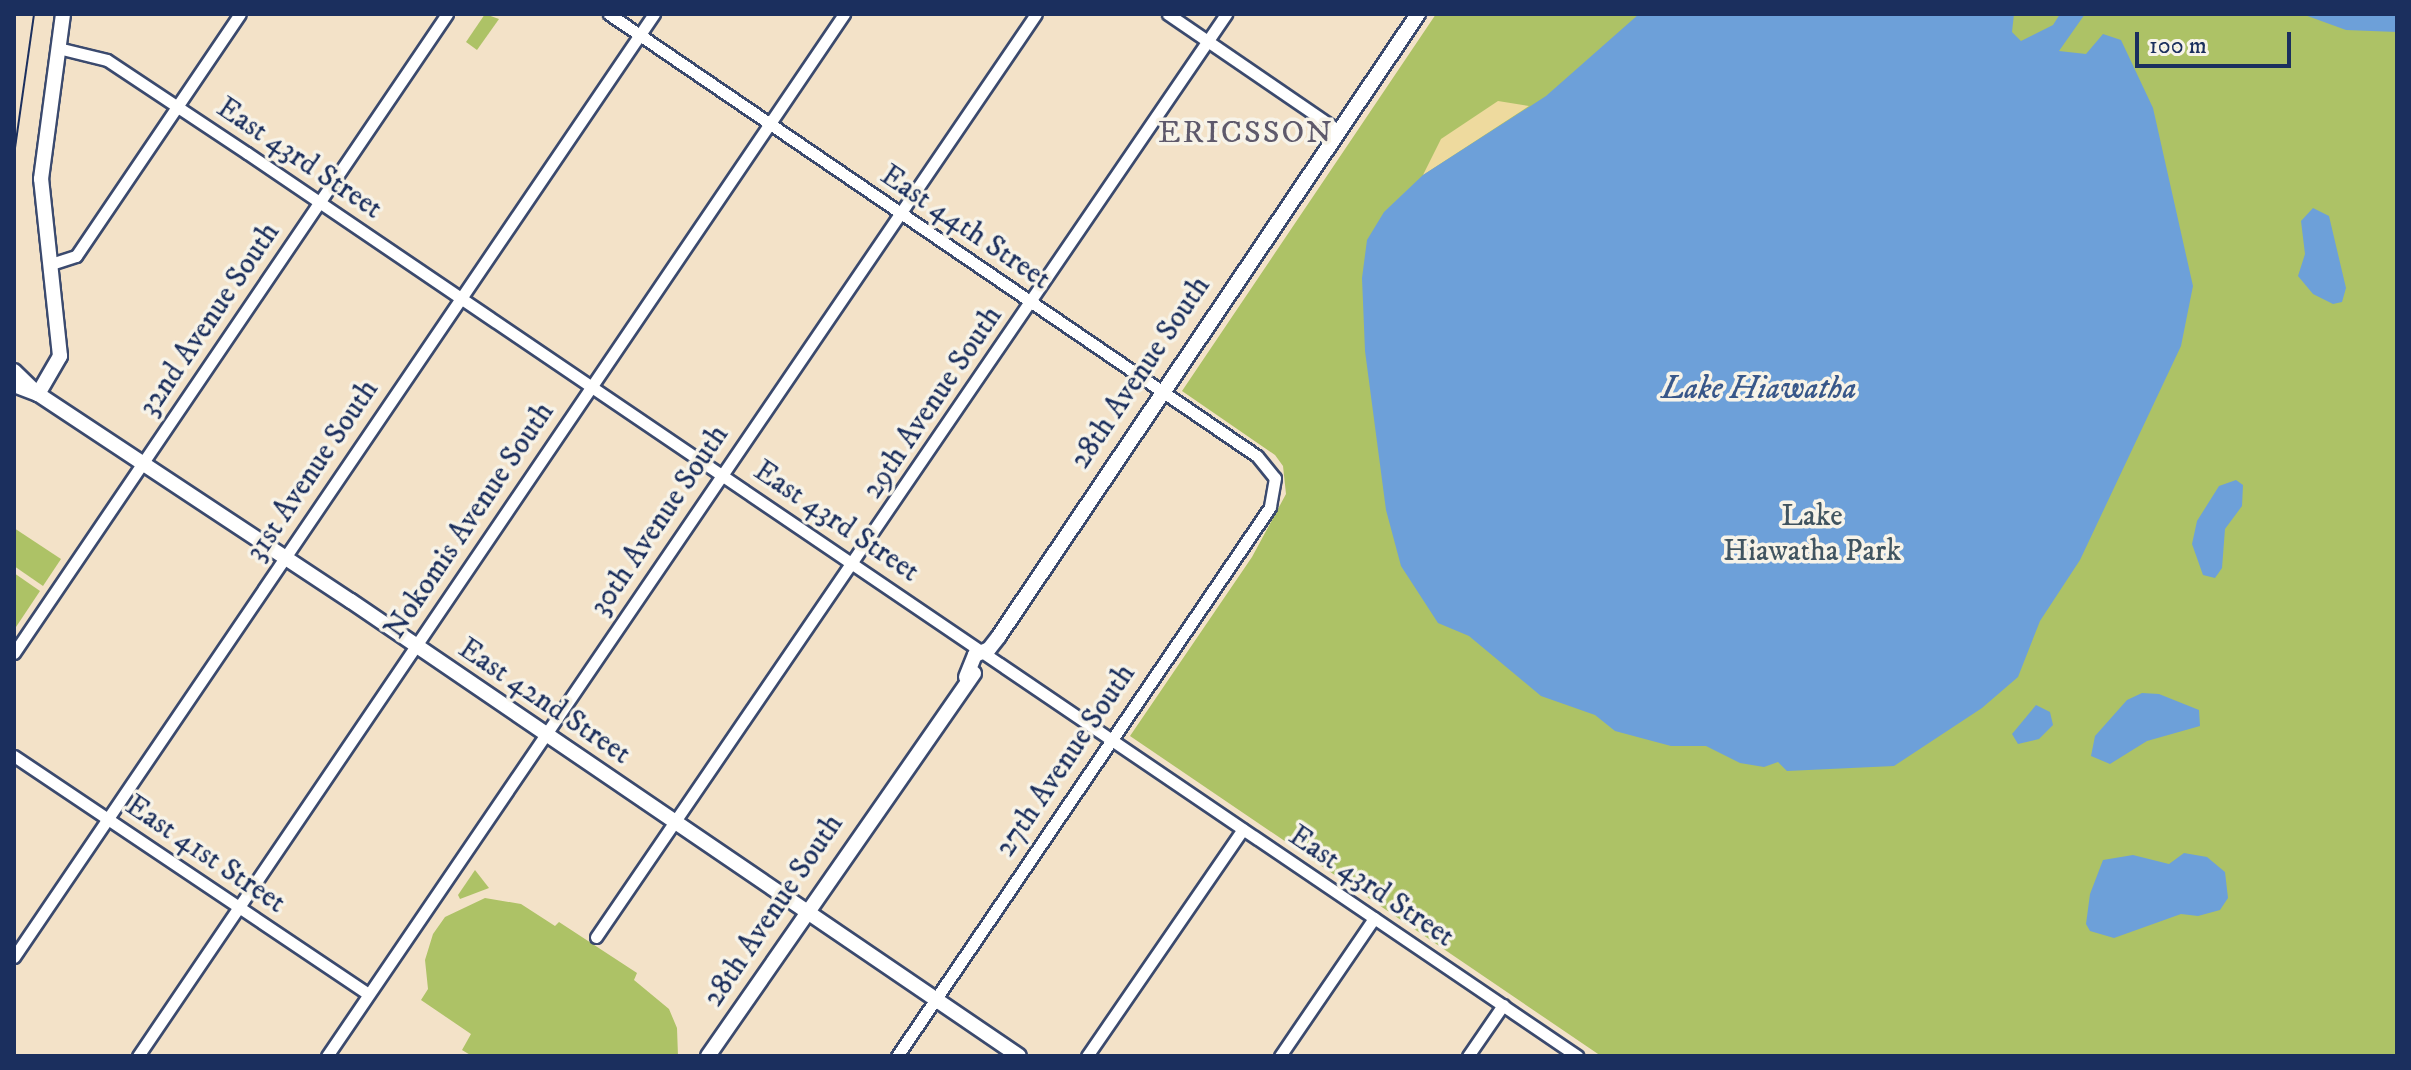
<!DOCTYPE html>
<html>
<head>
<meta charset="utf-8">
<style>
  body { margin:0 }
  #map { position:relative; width:2411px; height:1070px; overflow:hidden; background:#f3e2c8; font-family:"IM FELL DW Pica",serif }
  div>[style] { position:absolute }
  .green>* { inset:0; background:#adc266 }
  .sand>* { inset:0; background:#eeda9e }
  .water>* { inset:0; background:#6da0d9 }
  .roads { filter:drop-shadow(2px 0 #3b4a6e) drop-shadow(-2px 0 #3b4a6e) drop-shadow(0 2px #3b4a6e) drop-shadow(0 -2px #3b4a6e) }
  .minor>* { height:11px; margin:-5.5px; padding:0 5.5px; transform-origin:5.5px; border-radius:5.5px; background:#fff }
  .tertiary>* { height:14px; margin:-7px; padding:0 7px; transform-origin:7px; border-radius:7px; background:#fff }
  .tram>* { height:2px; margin:-1px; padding:0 1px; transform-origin:1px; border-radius:1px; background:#1b2f5e }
  span { translate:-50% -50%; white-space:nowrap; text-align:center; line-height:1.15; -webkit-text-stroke:7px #f7f3e8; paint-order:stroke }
  .street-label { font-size:30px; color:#1b2f5e }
  .park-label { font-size:30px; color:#405460 }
  .neighbourhood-label { font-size:32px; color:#5e596b; letter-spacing:2px }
  .water-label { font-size:32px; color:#385789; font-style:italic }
  .frame { position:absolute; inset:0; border:16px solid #1b2f5e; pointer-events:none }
  .scale { position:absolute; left:2135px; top:32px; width:156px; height:36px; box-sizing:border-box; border:4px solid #1b2f5e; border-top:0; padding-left:10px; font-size:24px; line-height:28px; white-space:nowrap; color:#1b2f5e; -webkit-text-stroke:6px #f7f3e8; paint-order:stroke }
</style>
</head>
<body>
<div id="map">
  <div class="green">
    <i style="clip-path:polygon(485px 14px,499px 19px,477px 50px,466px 42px)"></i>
    <i style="clip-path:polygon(1436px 14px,2397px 14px,2397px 1056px,1601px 1056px,1130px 736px,1252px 557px,1286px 494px,1283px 466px,1275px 455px,1182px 391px)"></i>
    <i style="clip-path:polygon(14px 528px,61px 559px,43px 586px,14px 566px)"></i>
    <i style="clip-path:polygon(14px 573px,40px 591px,14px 630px)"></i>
    <i style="clip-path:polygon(475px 870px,489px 888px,460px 899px,458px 895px)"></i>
    <i style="clip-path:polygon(485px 898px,521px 904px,555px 926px,559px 922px,637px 973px,634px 980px,669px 1009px,677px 1028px,678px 1056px,472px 1056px,462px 1050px,471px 1034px,421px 1000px,428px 989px,425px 960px,433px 934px,445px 917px)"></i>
  </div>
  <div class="sand">
    <i style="clip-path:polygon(1498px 101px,1529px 106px,1423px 175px,1441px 139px)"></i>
  </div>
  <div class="water">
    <i style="clip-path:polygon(1639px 14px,2014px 14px,2012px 32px,2021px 41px,2053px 25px,2060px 14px,2085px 14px,2059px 51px,2086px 54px,2103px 34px,2121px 40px,2153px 108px,2193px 286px,2181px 346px,2080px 560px,2040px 621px,2018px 677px,1982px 708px,1894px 766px,1787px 771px,1778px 762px,1764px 767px,1740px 763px,1706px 746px,1671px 746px,1615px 731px,1595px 715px,1541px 696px,1469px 636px,1438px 623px,1401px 566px,1386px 510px,1365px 351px,1362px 278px,1367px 240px,1384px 212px,1423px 175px,1546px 96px)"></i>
    <i style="clip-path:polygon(2302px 14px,2397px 15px,2397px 32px,2346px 30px)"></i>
    <i style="clip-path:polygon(2313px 208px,2329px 216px,2346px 288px,2342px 302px,2333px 304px,2313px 294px,2298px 276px,2305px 254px,2301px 221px)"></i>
    <i style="clip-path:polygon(2236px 480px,2243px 485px,2242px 506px,2225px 529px,2222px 568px,2215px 578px,2203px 575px,2192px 544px,2197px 521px,2219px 486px)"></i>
    <i style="clip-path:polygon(2142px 693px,2159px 694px,2199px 710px,2200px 726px,2147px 741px,2110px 764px,2091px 756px,2095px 736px,2127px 700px)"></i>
    <i style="clip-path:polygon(2036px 705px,2050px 712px,2053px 725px,2039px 739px,2018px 744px,2012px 734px)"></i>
    <i style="clip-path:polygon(2184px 853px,2207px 857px,2225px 872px,2228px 898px,2220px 910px,2198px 916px,2181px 914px,2114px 938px,2090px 931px,2086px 924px,2090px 894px,2103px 860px,2133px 855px,2169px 864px)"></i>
  </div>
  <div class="roads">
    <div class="minor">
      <i style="left:609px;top:14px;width:784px;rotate:34.3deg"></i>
      <i style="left:1257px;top:456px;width:28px;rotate:51deg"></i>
      <i style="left:1275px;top:478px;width:29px;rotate:100deg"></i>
      <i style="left:1270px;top:507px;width:664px;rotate:124.19deg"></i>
      <i style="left:1168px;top:14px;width:207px;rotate:34.4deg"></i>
      <i style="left:58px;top:48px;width:50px;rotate:13.8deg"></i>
      <i style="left:107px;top:60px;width:168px;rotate:33.6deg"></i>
      <i style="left:247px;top:153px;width:1608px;rotate:34.17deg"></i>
      <i style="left:51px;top:264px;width:26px;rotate:-18deg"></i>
      <i style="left:76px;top:256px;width:292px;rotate:-55.9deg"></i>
      <i style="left:14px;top:653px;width:772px;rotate:-55.88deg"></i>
      <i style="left:14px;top:756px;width:427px;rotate:33.9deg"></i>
      <i style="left:596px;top:937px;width:1118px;rotate:-55.68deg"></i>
      <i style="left:14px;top:957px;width:1140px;rotate:-55.84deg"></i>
      <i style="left:138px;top:1056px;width:1259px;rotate:-55.88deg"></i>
      <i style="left:327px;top:1056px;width:1260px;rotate:-55.77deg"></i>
      <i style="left:1087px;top:1056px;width:275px;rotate:-55.5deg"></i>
      <i style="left:1280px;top:1056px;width:167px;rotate:-55.7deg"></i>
      <i style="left:1468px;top:1056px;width:62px;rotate:-55.5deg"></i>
    </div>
    <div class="tertiary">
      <i style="left:14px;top:371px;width:33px;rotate:44deg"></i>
      <i style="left:14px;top:385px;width:26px;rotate:21deg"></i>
      <i style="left:38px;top:394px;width:375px;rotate:33.5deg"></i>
      <i style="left:351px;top:601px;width:808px;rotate:34.26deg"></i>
      <i style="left:38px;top:394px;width:44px;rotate:-59.9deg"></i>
      <i style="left:60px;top:356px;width:178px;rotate:-96.1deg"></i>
      <i style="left:41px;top:179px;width:166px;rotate:-82.4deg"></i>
      <i style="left:966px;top:677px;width:24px;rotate:-68deg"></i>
      <i style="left:975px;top:655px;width:15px;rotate:-23deg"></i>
      <i style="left:989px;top:649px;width:16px;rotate:-52deg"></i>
      <i style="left:999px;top:636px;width:750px;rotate:-56.03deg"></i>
      <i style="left:708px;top:1056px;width:466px;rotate:-55.2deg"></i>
    </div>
  </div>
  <div class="tram">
    <i style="left:14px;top:155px;width:142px;rotate:-81.9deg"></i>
  </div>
  <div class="street-label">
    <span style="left:299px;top:159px;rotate:34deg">East 43rd Street</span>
    <span style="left:965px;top:228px;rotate:34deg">East 44th Street</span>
    <span style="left:210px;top:320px;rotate:-56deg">32nd Avenue South</span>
    <span style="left:1141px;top:373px;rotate:-56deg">28th Avenue South</span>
    <span style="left:933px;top:403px;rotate:-56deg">29th Avenue South</span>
    <span style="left:313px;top:471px;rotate:-56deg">31st Avenue South</span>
    <span style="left:470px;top:521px;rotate:-56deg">Nokomis Avenue South</span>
    <span style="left:660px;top:521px;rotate:-56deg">30th Avenue South</span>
    <span style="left:836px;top:522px;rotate:34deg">East 43rd Street</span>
    <span style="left:544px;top:702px;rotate:34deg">East 42nd Street</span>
    <span style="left:1066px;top:761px;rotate:-56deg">27th Avenue South</span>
    <span style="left:205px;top:855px;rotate:34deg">East 41st Street</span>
    <span style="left:1371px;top:887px;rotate:34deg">East 43rd Street</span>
    <span style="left:774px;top:911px;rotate:-56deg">28th Avenue South</span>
  </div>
  <div class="park-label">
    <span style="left:1812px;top:534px">Lake<br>Hiawatha Park</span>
  </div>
  <div class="neighbourhood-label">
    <span style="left:1246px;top:133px">ERICSSON</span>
  </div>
  <div class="water-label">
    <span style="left:1759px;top:389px">Lake Hiawatha</span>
  </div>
  <div class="frame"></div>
  <div class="scale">100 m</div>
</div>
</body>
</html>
